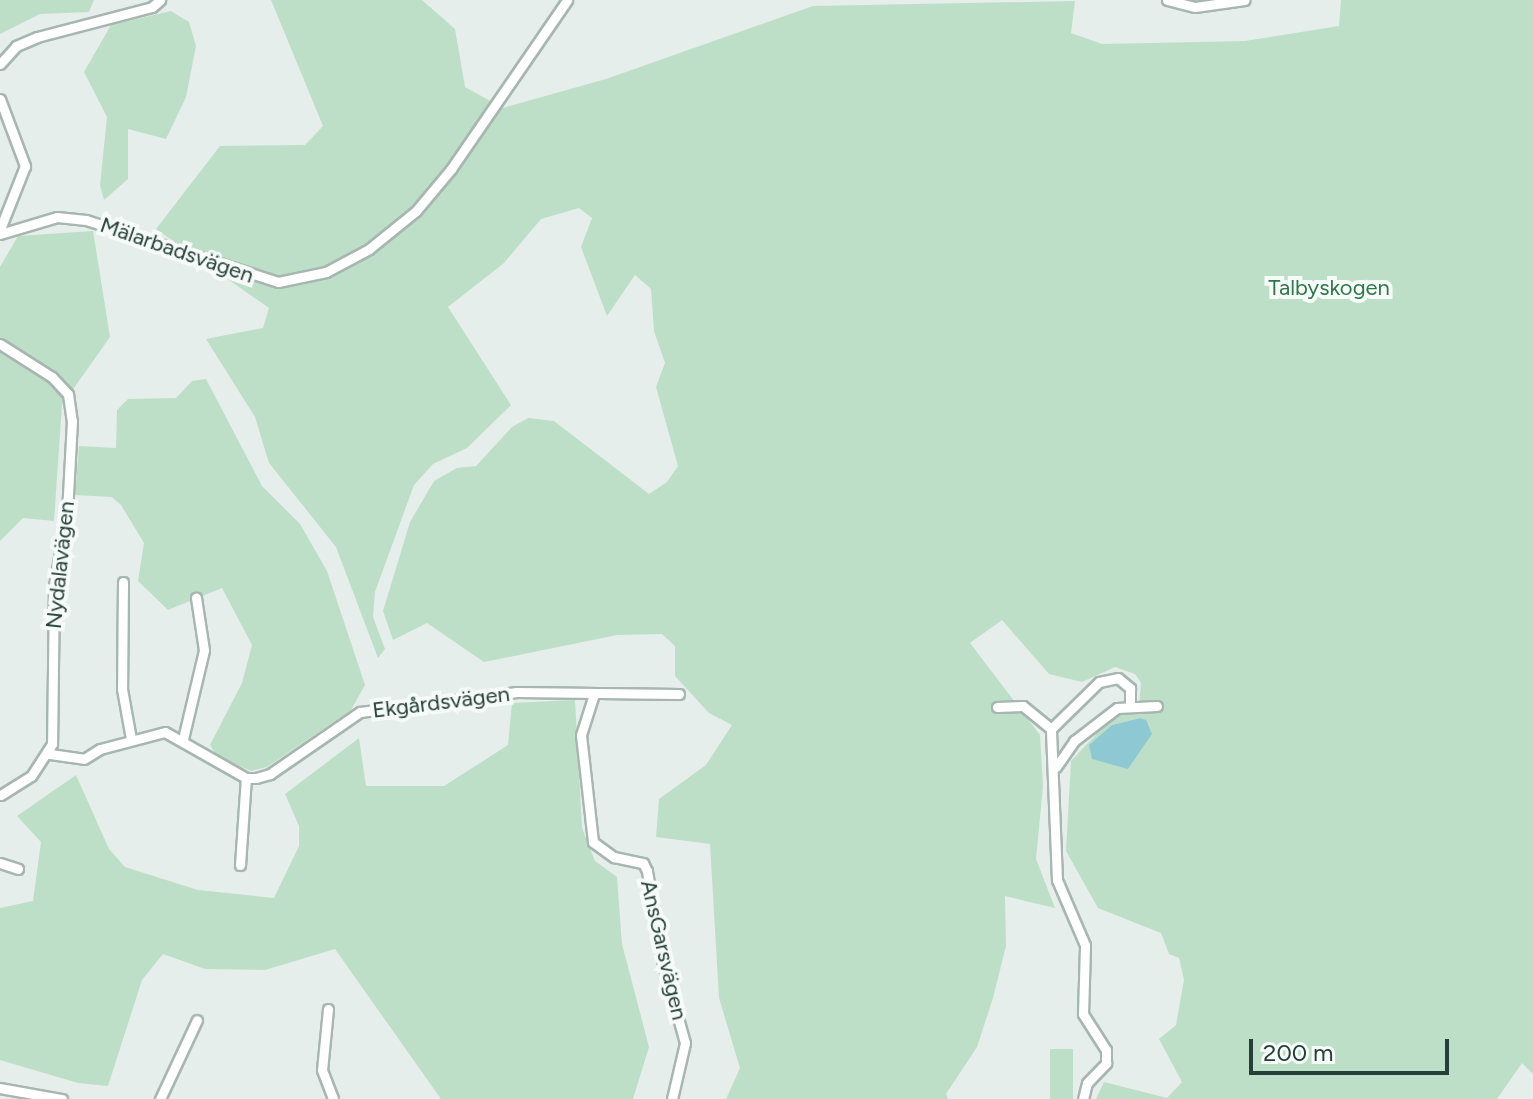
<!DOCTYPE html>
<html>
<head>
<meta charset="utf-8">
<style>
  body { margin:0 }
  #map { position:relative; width:1533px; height:1099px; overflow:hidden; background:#e5eeea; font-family:Figtree,sans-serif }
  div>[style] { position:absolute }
  .green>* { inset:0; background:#bedfc7; transform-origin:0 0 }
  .water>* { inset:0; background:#8ec9d3 }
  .roads { filter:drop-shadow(2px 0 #a7b6b1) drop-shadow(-2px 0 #a7b6b1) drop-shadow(0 2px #a7b6b1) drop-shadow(0 -2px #a7b6b1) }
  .minor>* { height:9px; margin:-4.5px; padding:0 4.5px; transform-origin:4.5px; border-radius:4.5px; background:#fff }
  span { translate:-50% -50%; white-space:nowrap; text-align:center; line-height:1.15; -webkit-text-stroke:8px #f6faf8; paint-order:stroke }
  .street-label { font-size:22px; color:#244038 }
  .park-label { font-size:22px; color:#2e784a }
  .scale { position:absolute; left:1249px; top:1039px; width:200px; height:36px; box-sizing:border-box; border:4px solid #244038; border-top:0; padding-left:10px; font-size:24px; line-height:28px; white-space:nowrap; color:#244038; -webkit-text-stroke:6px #f6faf8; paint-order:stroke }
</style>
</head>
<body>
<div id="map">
  <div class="green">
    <i style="clip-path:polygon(0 0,94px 0,89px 12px,40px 14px,0 34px)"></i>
    <i style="clip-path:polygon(evenodd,271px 0,422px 0,455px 29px,465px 87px,503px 108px,606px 79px,813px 6px,1075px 1px,1071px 33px,1102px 44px,1245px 41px,1339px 26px,1341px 0,1533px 0,1533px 1074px,1522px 1063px,1497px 1099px,1096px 1099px,1104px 1082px,1167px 1098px,1182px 1082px,1159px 1039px,1176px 1025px,1184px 980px,1179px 958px,1169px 954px,1161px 933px,1098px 908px,1066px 851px,1071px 761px,1109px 721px,1139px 704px,1141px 683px,1135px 674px,1115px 667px,1082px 682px,1049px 674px,1002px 620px,970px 643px,1040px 735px,1043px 786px,1036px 859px,1055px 908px,1005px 896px,1006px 946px,993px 998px,977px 1047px,946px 1094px,948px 1099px,726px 1099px,740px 1068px,719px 998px,710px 844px,656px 837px,659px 799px,706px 765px,732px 725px,709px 713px,675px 676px,675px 646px,662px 634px,617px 635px,484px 662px,427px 623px,393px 640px,383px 611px,410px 522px,434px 481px,457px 468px,476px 466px,512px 427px,528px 418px,554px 421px,649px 494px,667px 482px,678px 466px,656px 387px,665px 363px,654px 331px,651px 289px,635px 275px,607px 316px,581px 247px,592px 218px,579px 208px,541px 219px,504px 263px,448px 307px,511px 405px,467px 448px,433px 464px,414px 485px,375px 592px,373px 617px,385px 649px,378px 658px,336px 547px,269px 463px,255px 417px,206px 339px,263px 328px,269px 308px,156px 229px,220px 146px,305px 145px,323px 126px,271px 0,1140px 718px,1151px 734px,1128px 769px,1112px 725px,1140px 718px)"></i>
    <i style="clip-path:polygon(171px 11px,189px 22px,196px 46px,186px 97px,166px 139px,128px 129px,128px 179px,104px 200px,100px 185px,107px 117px,84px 72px,111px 25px)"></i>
    <i style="clip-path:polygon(93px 231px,110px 337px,62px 405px,54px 521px,23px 518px,0 541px,0 267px,18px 236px)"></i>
    <i style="clip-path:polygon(206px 379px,262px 486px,300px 524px,327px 571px,365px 685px,351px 710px,267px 767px,251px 771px,217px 756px,210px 745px,242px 683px,252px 645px,222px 588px,168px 610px,138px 581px,144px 543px,121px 505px,112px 497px,75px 495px,79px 446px,116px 448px,117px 410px,128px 399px,176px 398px,192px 381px)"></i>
    <i style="clip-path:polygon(575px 700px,582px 828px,595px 861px,617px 877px,622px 944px,649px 1047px,633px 1099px,441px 1099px,335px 949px,265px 970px,205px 969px,163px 954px,142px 980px,108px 1086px,78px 1083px,0 1060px,0 908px,33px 901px,41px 842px,17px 816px,76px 775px,109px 849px,125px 867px,198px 890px,274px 898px,299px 846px,299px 826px,285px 794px,359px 738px,366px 786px,444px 786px,508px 745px,512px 703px)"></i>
    <i style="left:1073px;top:1049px;width:50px;height:23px;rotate:90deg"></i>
  </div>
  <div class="water">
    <i style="clip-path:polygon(1140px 718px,1146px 720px,1152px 734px,1128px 769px,1092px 759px,1089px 745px,1112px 725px)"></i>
  </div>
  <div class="roads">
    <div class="minor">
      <i style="left:1167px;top:0;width:29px;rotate:14deg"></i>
      <i style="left:1195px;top:7px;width:50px;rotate:-8deg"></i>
      <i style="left:0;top:64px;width:24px;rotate:-48deg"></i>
      <i style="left:16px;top:46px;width:23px;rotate:-23deg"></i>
      <i style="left:37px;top:37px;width:119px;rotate:-14.6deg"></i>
      <i style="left:152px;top:7px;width:11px;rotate:-41deg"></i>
      <i style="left:0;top:99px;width:72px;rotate:69.5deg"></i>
      <i style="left:25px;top:166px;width:68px;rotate:111.6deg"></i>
      <i style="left:0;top:234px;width:59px;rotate:-16.6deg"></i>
      <i style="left:57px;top:217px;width:29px;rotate:6deg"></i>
      <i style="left:86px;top:220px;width:202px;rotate:17.9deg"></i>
      <i style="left:278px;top:282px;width:49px;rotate:-11.8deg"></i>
      <i style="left:326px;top:272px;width:49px;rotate:-28.1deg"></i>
      <i style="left:369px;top:249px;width:60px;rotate:-39deg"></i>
      <i style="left:416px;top:211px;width:55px;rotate:-50.2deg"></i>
      <i style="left:451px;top:169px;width:205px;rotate:-55.5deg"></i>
      <i style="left:0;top:344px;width:62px;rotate:32.4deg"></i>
      <i style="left:52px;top:377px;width:23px;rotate:47deg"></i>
      <i style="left:68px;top:394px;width:27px;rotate:82deg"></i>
      <i style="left:72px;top:421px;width:92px;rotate:93.1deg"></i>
      <i style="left:67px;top:513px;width:74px;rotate:100.1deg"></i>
      <i style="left:54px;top:586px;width:158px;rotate:90.7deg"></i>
      <i style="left:52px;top:744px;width:38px;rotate:123deg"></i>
      <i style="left:31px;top:776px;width:36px;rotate:148deg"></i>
      <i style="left:123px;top:582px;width:107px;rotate:90.5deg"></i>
      <i style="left:122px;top:689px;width:51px;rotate:79.8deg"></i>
      <i style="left:594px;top:694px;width:43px;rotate:107.6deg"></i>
      <i style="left:581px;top:735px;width:108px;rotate:83.6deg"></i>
      <i style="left:593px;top:842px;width:26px;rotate:36deg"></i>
      <i style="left:614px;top:857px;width:30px;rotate:12deg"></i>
      <i style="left:643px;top:863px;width:9px;rotate:63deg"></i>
      <i style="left:647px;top:871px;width:90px;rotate:80.4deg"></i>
      <i style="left:662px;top:960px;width:86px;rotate:74.5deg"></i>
      <i style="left:685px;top:1043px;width:57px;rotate:103.1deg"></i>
      <i style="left:997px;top:707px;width:26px;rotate:-2deg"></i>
      <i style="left:1023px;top:706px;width:36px;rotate:39deg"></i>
      <i style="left:183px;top:739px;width:91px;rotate:-76.7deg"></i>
      <i style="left:204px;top:650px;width:53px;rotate:-98.7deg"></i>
      <i style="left:50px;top:754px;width:34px;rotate:8deg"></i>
      <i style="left:84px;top:759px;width:19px;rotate:-32deg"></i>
      <i style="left:100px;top:749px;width:67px;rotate:-14.7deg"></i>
      <i style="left:165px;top:732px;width:93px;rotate:29.6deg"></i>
      <i style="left:246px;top:778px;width:10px"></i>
      <i style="left:256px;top:778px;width:15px;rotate:-16deg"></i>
      <i style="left:270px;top:774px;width:109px;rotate:-34.6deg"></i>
      <i style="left:360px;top:712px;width:158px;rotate:-7.3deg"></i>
      <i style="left:517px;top:692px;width:162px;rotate:0.7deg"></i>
      <i style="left:1056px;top:767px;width:32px;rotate:-55deg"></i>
      <i style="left:1074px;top:741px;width:54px;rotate:-37.5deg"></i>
      <i style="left:1117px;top:708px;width:40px;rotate:-2.9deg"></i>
      <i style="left:0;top:863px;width:19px;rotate:18deg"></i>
      <i style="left:240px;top:865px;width:87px;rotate:-86.1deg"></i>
      <i style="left:328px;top:1009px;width:61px;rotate:95.6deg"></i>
      <i style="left:322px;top:1070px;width:31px;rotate:69deg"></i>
      <i style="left:0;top:1088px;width:63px;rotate:10.1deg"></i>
      <i style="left:160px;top:1099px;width:87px;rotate:-64.9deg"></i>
      <i style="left:1083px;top:1099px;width:16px;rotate:-76deg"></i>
      <i style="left:1087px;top:1083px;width:28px;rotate:-46deg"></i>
      <i style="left:1106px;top:1063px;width:13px;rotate:-90deg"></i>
      <i style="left:1106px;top:1050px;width:43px;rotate:-122.6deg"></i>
      <i style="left:1083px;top:1014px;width:69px;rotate:-88.3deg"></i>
      <i style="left:1085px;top:945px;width:71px;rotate:-113.3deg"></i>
      <i style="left:1057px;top:880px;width:151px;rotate:-92.3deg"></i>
      <i style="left:1051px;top:729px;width:67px;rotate:-44.4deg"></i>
      <i style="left:1099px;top:682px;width:19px;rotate:-12deg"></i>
      <i style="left:1118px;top:678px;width:16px;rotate:40deg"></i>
      <i style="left:1130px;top:688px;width:17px;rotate:90deg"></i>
    </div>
  </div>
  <div class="street-label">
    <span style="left:177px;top:250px;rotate:19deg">Mälarbadsvägen</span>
    <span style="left:60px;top:565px;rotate:-84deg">Nydalavägen</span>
    <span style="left:441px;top:702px;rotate:-7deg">Ekgårdsvägen</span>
    <span style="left:664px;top:950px;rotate:77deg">AnsGarsvägen</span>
  </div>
  <div class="park-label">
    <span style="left:1329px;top:288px">Talbyskogen</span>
  </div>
  <div class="scale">200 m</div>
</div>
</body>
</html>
